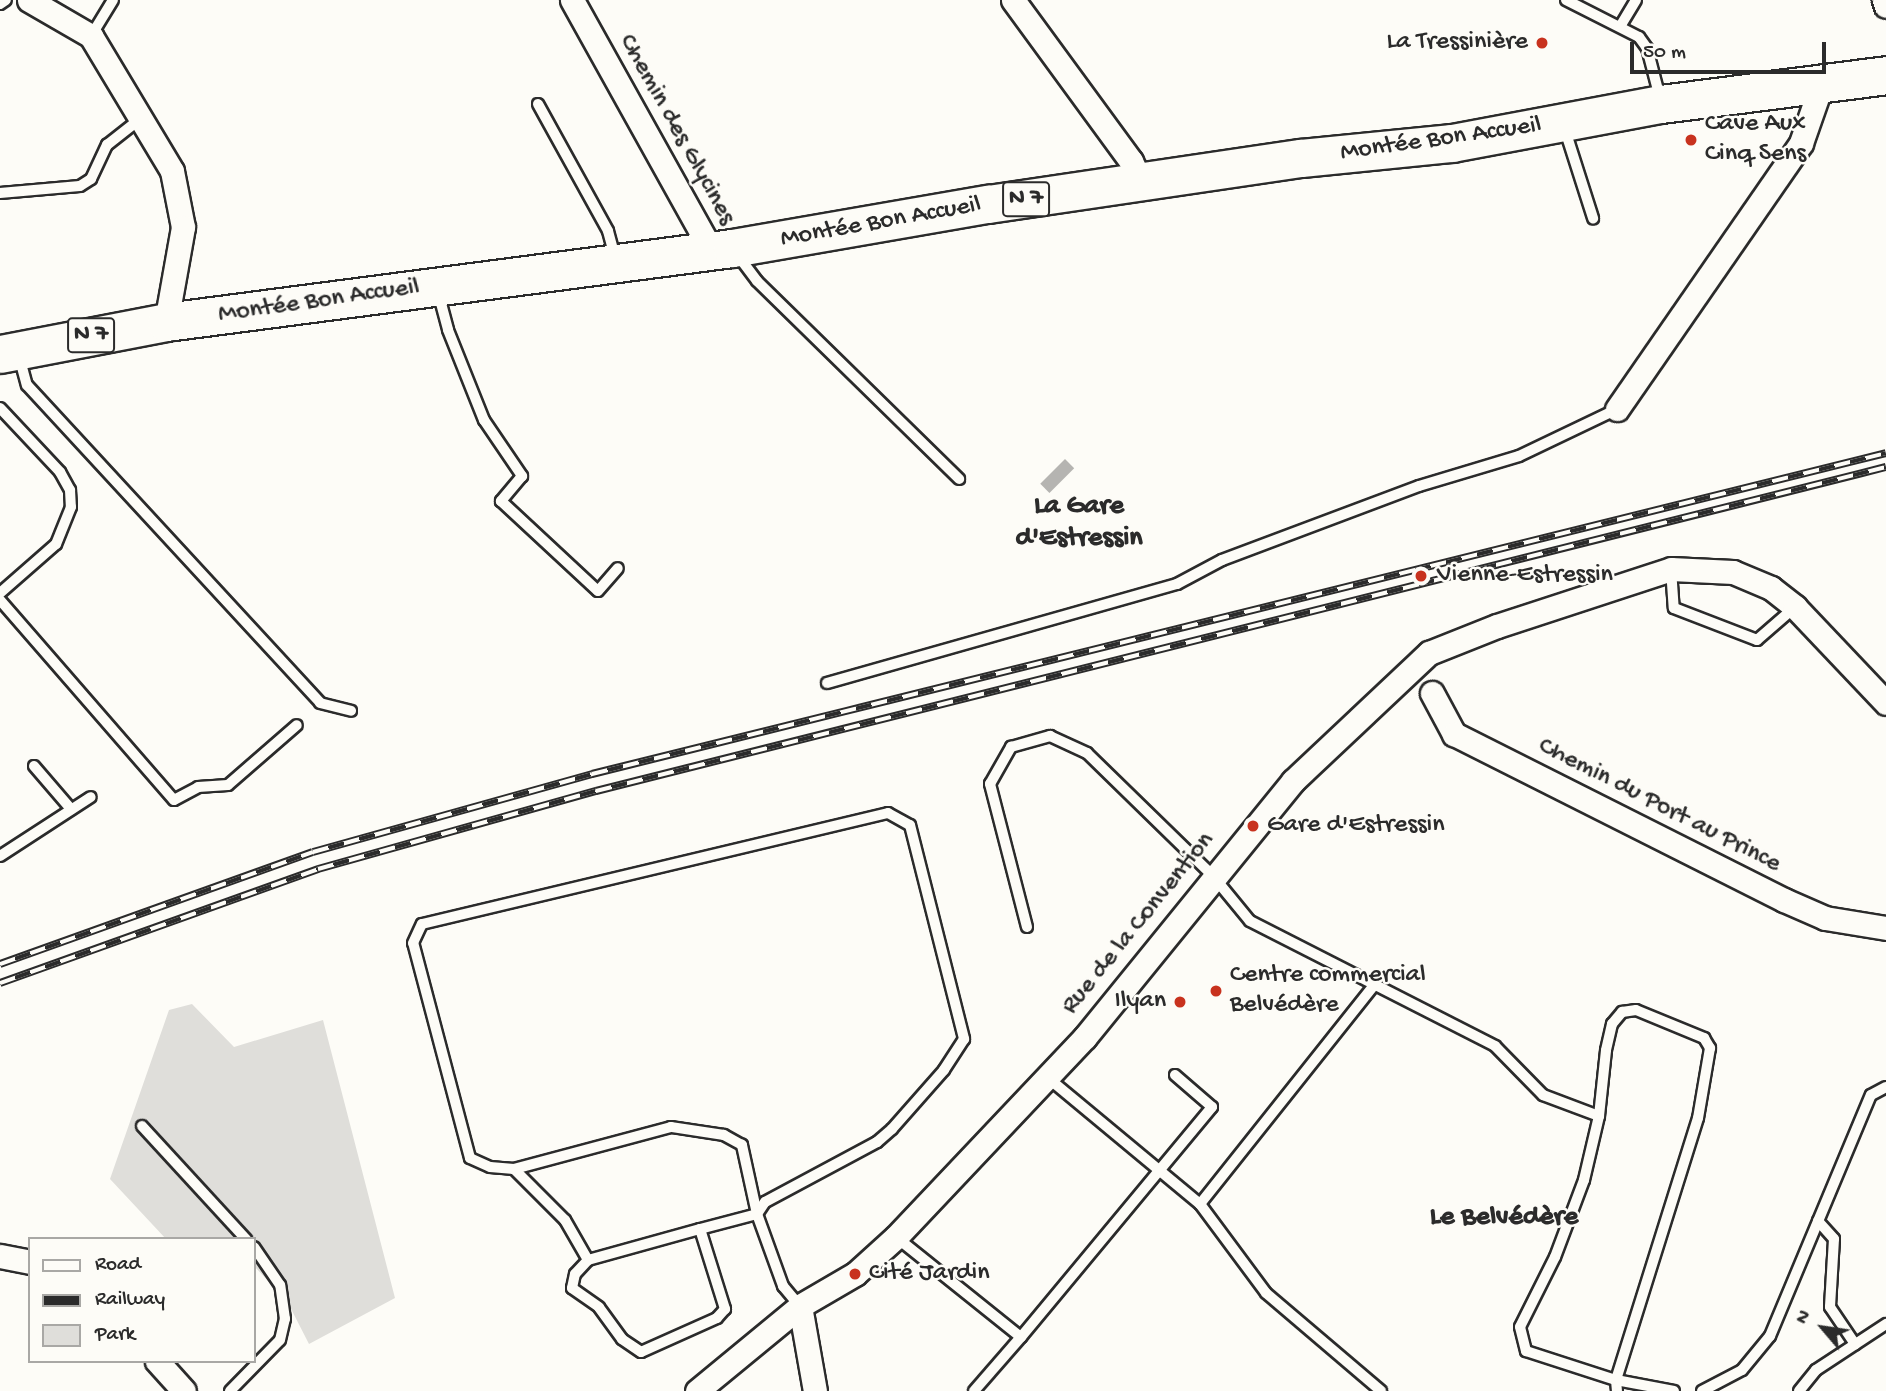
<!DOCTYPE html>
<html>
<head>
<meta charset="utf-8">
<style>
  body { margin:0 }
  #map { position:relative; width:1886px; height:1391px; overflow:hidden; background:#fdfcf7; font-family:"Gochi Hand",sans-serif }
  div>[style] { position:absolute }
  .green>* { inset:0; background:#dfdeda }
  .water>* { inset:0; background:#b5b4b1; transform-origin:0 0 }
  .roads { filter:drop-shadow(2px 0 #2b2b2b) drop-shadow(-2px 0 #2b2b2b) drop-shadow(0 2px #2b2b2b) drop-shadow(0 -2px #2b2b2b) }
  .service>* { height:10px; margin:-5px; padding:0 5px; transform-origin:5px; border-radius:5px; background:#fdfcf7 }
  .minor>* { height:23px; margin:-11.5px; padding:0 11.5px; transform-origin:11.5px; border-radius:11.5px; background:#fdfcf7 }
  .primary>* { height:37px; margin:-18.5px; padding:0 18.5px; transform-origin:18.5px; border-radius:18.5px; background:#fdfcf7 }
  .rail>* { height:8px; margin-top:-4px; transform-origin:0; background:repeating-linear-gradient(90deg,#fdfcf7 0 16px,#2b2b2b 0 32px); box-sizing:border-box; border-block:2px solid #2b2b2b }
  .dots>* { width:19px; height:19px; translate:-50% -50%; box-sizing:border-box; border:4px solid #fdfcf7; border-radius:50% }
  span { translate:-50% -50%; white-space:nowrap; text-align:center; line-height:1.15; -webkit-text-stroke:5px #fdfcf7; paint-order:stroke }
  .shield-label span { padding:2px 5px; background:#fdfcf7; border:2px solid; border-radius:5px; -webkit-text-stroke-width:0 }
  .shield-label { font-size:24px; color:#2b2b2b; font-weight:700 }
  .poi-label { font-size:26px; color:#2b2b2b }
  .right { translate:-100% -50%; text-align:right }
  .left { translate:0 -50%; text-align:left }
  .street-label { font-size:26px; color:#2b2b2b }
  .neighbourhood-label { font-size:28px; color:#2b2b2b; font-weight:700 }
  .legend { position:absolute; left:28px; top:1237px; width:228px; height:126px; box-sizing:border-box; background:#fdfcf7; border:2px solid #a9a8a5; margin:0; padding:9px 12px; list-style:none; font-size:21px; color:#2b2b2b }
  .legend li { display:flex; align-items:center; gap:14px; height:35px }
  .legend b { width:35px; border:2px solid #a9a8a5 }
  .north { position:absolute; left:1788px; top:1293px; width:70px; height:70px; -webkit-text-stroke:5px #fdfcf7; paint-order:stroke; rotate:299deg; font-size:19px; font-weight:700; line-height:28px; text-align:center; color:#2b2b2b }
  .north::after { content:''; display:block; margin:auto; width:24px; height:32px; background:#2b2b2b; clip-path:polygon(50% 0,100% 100%,50% 72%,0 100%) }
  .scale { position:absolute; left:1630px; top:42px; width:196px; height:32px; box-sizing:border-box; border:4px solid #2b2b2b; border-top:0; padding-left:9px; font-size:21px; line-height:24px; white-space:nowrap; color:#2b2b2b; -webkit-text-stroke:5px #fdfcf7; paint-order:stroke }
</style>
</head>
<body>
<div id="map">
  <div class="green">
    <i style="clip-path:polygon(192px 1004px,234px 1047px,323px 1020px,395px 1298px,309px 1344px,287px 1301px,254px 1266px,254px 1239px,166px 1239px,110px 1179px,169px 1010px)"></i>
  </div>
  <div class="water">
    <i style="left:1065px;top:459px;width:13px;height:35px;rotate:45deg"></i>
  </div>
  <div class="roads">
    <div class="service">
      <i style="left:1566px;top:0;width:82px;rotate:26.9deg"></i>
      <i style="left:1639px;top:37px;width:14px;rotate:54deg"></i>
      <i style="left:1647px;top:48px;width:52px;rotate:75.4deg"></i>
      <i style="left:0;top:4px;width:7px;rotate:-34deg"></i>
      <i style="left:1621px;top:25px;width:29px;rotate:-59deg"></i>
      <i style="left:91px;top:36px;width:42px;rotate:-58.6deg"></i>
      <i style="left:538px;top:104px;width:145px;rotate:61.1deg"></i>
      <i style="left:608px;top:231px;width:27px;rotate:75deg"></i>
      <i style="left:1564px;top:127px;width:96px;rotate:72.3deg"></i>
      <i style="left:0;top:193px;width:80px;rotate:-5deg"></i>
      <i style="left:80px;top:186px;width:13px;rotate:-32deg"></i>
      <i style="left:91px;top:179px;width:38px;rotate:-65deg"></i>
      <i style="left:107px;top:145px;width:42px;rotate:-38.2deg"></i>
      <i style="left:736px;top:253px;width:35px;rotate:53deg"></i>
      <i style="left:757px;top:281px;width:283px;rotate:44.4deg"></i>
      <i style="left:438px;top:292px;width:39px;rotate:75deg"></i>
      <i style="left:448px;top:330px;width:97px;rotate:68.2deg"></i>
      <i style="left:484px;top:420px;width:68px;rotate:55.8deg"></i>
      <i style="left:522px;top:476px;width:33px;rotate:130deg"></i>
      <i style="left:501px;top:501px;width:132px;rotate:42.9deg"></i>
      <i style="left:598px;top:591px;width:30px;rotate:-49deg"></i>
      <i style="left:19px;top:356px;width:30px;rotate:75deg"></i>
      <i style="left:27px;top:385px;width:432px;rotate:47.3deg"></i>
      <i style="left:320px;top:703px;width:32px;rotate:14deg"></i>
      <i style="left:0;top:408px;width:88px;rotate:46.8deg"></i>
      <i style="left:60px;top:472px;width:21px;rotate:61deg"></i>
      <i style="left:70px;top:490px;width:17px;rotate:87deg"></i>
      <i style="left:71px;top:507px;width:40px;rotate:112deg"></i>
      <i style="left:56px;top:544px;width:74px;rotate:138.8deg"></i>
      <i style="left:1671px;top:569px;width:39px;rotate:86deg"></i>
      <i style="left:1674px;top:608px;width:89px;rotate:21.1deg"></i>
      <i style="left:1757px;top:640px;width:50px;rotate:-41deg"></i>
      <i style="left:0;top:600px;width:265px;rotate:49deg"></i>
      <i style="left:174px;top:800px;width:27px;rotate:-28deg"></i>
      <i style="left:198px;top:787px;width:30px;rotate:-4deg"></i>
      <i style="left:228px;top:785px;width:91px;rotate:-41deg"></i>
      <i style="left:827px;top:683px;width:364px;rotate:-15.8deg"></i>
      <i style="left:1177px;top:584px;width:51px;rotate:-28.1deg"></i>
      <i style="left:1222px;top:560px;width:210px;rotate:-20.6deg"></i>
      <i style="left:1419px;top:486px;width:104px;rotate:-16.7deg"></i>
      <i style="left:1519px;top:456px;width:109px;rotate:-25.6deg"></i>
      <i style="left:34px;top:766px;width:57px;rotate:49.3deg"></i>
      <i style="left:0;top:856px;width:108px;rotate:-33deg"></i>
      <i style="left:1027px;top:927px;width:148px;rotate:-104.5deg"></i>
      <i style="left:990px;top:784px;width:43px;rotate:-60.4deg"></i>
      <i style="left:1011px;top:747px;width:41px;rotate:-15.8deg"></i>
      <i style="left:1050px;top:736px;width:41px;rotate:24.7deg"></i>
      <i style="left:1087px;top:753px;width:176px;rotate:44.3deg"></i>
      <i style="left:1213px;top:876px;width:58px;rotate:50.6deg"></i>
      <i style="left:1250px;top:921px;width:275px;rotate:27deg"></i>
      <i style="left:1495px;top:1046px;width:69px;rotate:45.6deg"></i>
      <i style="left:1543px;top:1095px;width:60px;rotate:20.6deg"></i>
      <i style="left:1599px;top:1116px;width:66px;rotate:103.2deg"></i>
      <i style="left:1584px;top:1180px;width:82px;rotate:110.6deg"></i>
      <i style="left:1555px;top:1257px;width:78px;rotate:116.6deg"></i>
      <i style="left:1520px;top:1327px;width:25px;rotate:76deg"></i>
      <i style="left:1526px;top:1351px;width:95px;rotate:17.9deg"></i>
      <i style="left:1616px;top:1380px;width:11px;rotate:85deg"></i>
      <i style="left:1047px;top:1077px;width:199px;rotate:39.7deg"></i>
      <i style="left:1200px;top:1204px;width:111px;rotate:53.4deg"></i>
      <i style="left:1266px;top:1293px;width:151px;rotate:40.4deg"></i>
      <i style="left:1599px;top:1116px;width:66px;rotate:-83.9deg"></i>
      <i style="left:1606px;top:1050px;width:27px;rotate:-77deg"></i>
      <i style="left:1612px;top:1024px;width:16px;rotate:-50deg"></i>
      <i style="left:1622px;top:1012px;width:14px;rotate:-8deg"></i>
      <i style="left:1636px;top:1010px;width:74px;rotate:22.4deg"></i>
      <i style="left:1704px;top:1038px;width:12px;rotate:59deg"></i>
      <i style="left:1710px;top:1048px;width:71px;rotate:99.7deg"></i>
      <i style="left:1698px;top:1118px;width:275px;rotate:107.4deg"></i>
      <i style="left:1616px;top:1380px;width:59px;rotate:10.7deg"></i>
      <i style="left:142px;top:1126px;width:154px;rotate:47.4deg"></i>
      <i style="left:514px;top:1169px;width:72px;rotate:45deg"></i>
      <i style="left:565px;top:1220px;width:46px;rotate:60.1deg"></i>
      <i style="left:1200px;top:1204px;width:281px;rotate:-51.5deg"></i>
      <i style="left:1818px;top:1221px;width:24px;rotate:48deg"></i>
      <i style="left:1834px;top:1239px;width:68px;rotate:93.4deg"></i>
      <i style="left:1830px;top:1307px;width:45px;rotate:56deg"></i>
      <i style="left:700px;top:1229px;width:84px;rotate:72.6deg"></i>
      <i style="left:725px;top:1309px;width:12px;rotate:132deg"></i>
      <i style="left:717px;top:1318px;width:83px;rotate:155.9deg"></i>
      <i style="left:641px;top:1352px;width:23px;rotate:-146deg"></i>
      <i style="left:622px;top:1339px;width:39px;rotate:-126deg"></i>
      <i style="left:599px;top:1307px;width:33px;rotate:-145deg"></i>
      <i style="left:572px;top:1288px;width:14px;rotate:-78deg"></i>
      <i style="left:575px;top:1274px;width:19px;rotate:-47deg"></i>
      <i style="left:588px;top:1260px;width:116px;rotate:-15.5deg"></i>
      <i style="left:700px;top:1229px;width:59px;rotate:-14.7deg"></i>
      <i style="left:757px;top:1214px;width:71px;rotate:-102.3deg"></i>
      <i style="left:742px;top:1145px;width:21px;rotate:-151deg"></i>
      <i style="left:724px;top:1135px;width:54px;rotate:-171.4deg"></i>
      <i style="left:671px;top:1127px;width:163px;rotate:165deg"></i>
      <i style="left:514px;top:1169px;width:24px;rotate:-175deg"></i>
      <i style="left:490px;top:1167px;width:22px;rotate:-156deg"></i>
      <i style="left:470px;top:1158px;width:222px;rotate:-104.8deg"></i>
      <i style="left:413px;top:943px;width:21px;rotate:-65deg"></i>
      <i style="left:422px;top:924px;width:479px;rotate:-13.4deg"></i>
      <i style="left:888px;top:813px;width:25px;rotate:29deg"></i>
      <i style="left:910px;top:825px;width:221px;rotate:75.8deg"></i>
      <i style="left:964px;top:1039px;width:37px;rotate:123deg"></i>
      <i style="left:944px;top:1070px;width:79px;rotate:131.4deg"></i>
      <i style="left:892px;top:1129px;width:20px;rotate:139deg"></i>
      <i style="left:877px;top:1142px;width:127px;rotate:151.8deg"></i>
      <i style="left:765px;top:1202px;width:14px;rotate:124deg"></i>
      <i style="left:757px;top:1214px;width:77px;rotate:70.1deg"></i>
      <i style="left:783px;top:1286px;width:26px;rotate:50deg"></i>
      <i style="left:896px;top:1237px;width:160px;rotate:38.7deg"></i>
      <i style="left:1021px;top:1337px;width:299px;rotate:-50.3deg"></i>
      <i style="left:1212px;top:1107px;width:49px;rotate:-139.1deg"></i>
      <i style="left:230px;top:1391px;width:71px;rotate:-45.6deg"></i>
      <i style="left:280px;top:1340px;width:22px;rotate:-77deg"></i>
      <i style="left:285px;top:1319px;width:34px;rotate:-98deg"></i>
      <i style="left:280px;top:1285px;width:46px;rotate:-124.4deg"></i>
      <i style="left:974px;top:1391px;width:72px;rotate:-49deg"></i>
      <i style="left:1702px;top:1391px;width:45px;rotate:-27.7deg"></i>
      <i style="left:1742px;top:1370px;width:44px;rotate:-50.5deg"></i>
      <i style="left:1770px;top:1336px;width:261px;rotate:-67.3deg"></i>
      <i style="left:1871px;top:1095px;width:17px;rotate:-28deg"></i>
      <i style="left:1799px;top:1391px;width:27px;rotate:-51deg"></i>
      <i style="left:1816px;top:1370px;width:84px;rotate:-33.3deg"></i>
    </div>
    <div class="minor">
      <i style="left:29px;top:0;width:72px;rotate:30.1deg"></i>
      <i style="left:91px;top:36px;width:157px;rotate:59deg"></i>
      <i style="left:172px;top:171px;width:57px;rotate:78.9deg"></i>
      <i style="left:183px;top:227px;width:97px;rotate:100.1deg"></i>
      <i style="left:572px;top:0;width:286px;rotate:60.9deg"></i>
      <i style="left:1013px;top:0;width:200px;rotate:53.8deg"></i>
      <i style="left:1131px;top:161px;width:23px;rotate:65deg"></i>
      <i style="left:1884px;top:0;width:6px;rotate:72deg"></i>
      <i style="left:1617px;top:409px;width:323px;rotate:-55.3deg"></i>
      <i style="left:1801px;top:143px;width:64px;rotate:-70.7deg"></i>
      <i style="left:1432px;top:693px;width:47px;rotate:61.8deg"></i>
      <i style="left:1454px;top:734px;width:369px;rotate:26.7deg"></i>
      <i style="left:1784px;top:900px;width:45px;rotate:23.7deg"></i>
      <i style="left:1825px;top:918px;width:62px;rotate:9.3deg"></i>
      <i style="left:0;top:1256px;width:31px;rotate:11deg"></i>
      <i style="left:800px;top:1306px;width:86px;rotate:80deg"></i>
      <i style="left:157px;top:1361px;width:40px;rotate:48deg"></i>
      <i style="left:697px;top:1391px;width:134px;rotate:-39.5deg"></i>
      <i style="left:800px;top:1306px;width:64px;rotate:-30.2deg"></i>
      <i style="left:855px;top:1274px;width:55px;rotate:-42.1deg"></i>
      <i style="left:896px;top:1237px;width:275px;rotate:-46.6deg"></i>
      <i style="left:1085px;top:1037px;width:330px;rotate:-50.9deg"></i>
      <i style="left:1293px;top:781px;width:187px;rotate:-43.3deg"></i>
      <i style="left:1429px;top:653px;width:73px;rotate:-21.7deg"></i>
      <i style="left:1497px;top:626px;width:183px;rotate:-18.1deg"></i>
      <i style="left:1671px;top:569px;width:62px;rotate:2.8deg"></i>
      <i style="left:1733px;top:572px;width:41px;rotate:22.8deg"></i>
      <i style="left:1771px;top:588px;width:31px;rotate:38deg"></i>
      <i style="left:1795px;top:607px;width:132px;rotate:46.5deg"></i>
    </div>
    <div class="primary">
      <i style="left:0;top:354px;width:169px;rotate:-10.9deg"></i>
      <i style="left:166px;top:322px;width:571px;rotate:-7.45deg"></i>
      <i style="left:732px;top:248px;width:260px;rotate:-9.8deg"></i>
      <i style="left:988px;top:204px;width:316px;rotate:-8.4deg"></i>
      <i style="left:1301px;top:158px;width:152px;rotate:-5.7deg"></i>
      <i style="left:1452px;top:143px;width:213px;rotate:-10.6deg"></i>
      <i style="left:1661px;top:104px;width:227px;rotate:-7.3deg"></i>
    </div>
  </div>
  <div class="rail">
    <i style="left:0;top:964px;width:332px;rotate:-19.7deg"></i>
    <i style="left:313px;top:852px;width:290px;rotate:-15.6deg"></i>
    <i style="left:592px;top:774px;width:1333px;rotate:-13.93deg"></i>
    <i style="left:0;top:983px;width:338px;rotate:-19.7deg"></i>
    <i style="left:318px;top:869px;width:289px;rotate:-15.7deg"></i>
    <i style="left:596px;top:791px;width:1330px;rotate:-14.1deg"></i>
  </div>
  <div class="dots">
    <i style="left:1542px;top:43px;background:#c8321e"></i>
    <i style="left:1691px;top:140px;background:#c8321e"></i>
    <i style="left:1421px;top:576px;background:#c8321e"></i>
    <i style="left:1253px;top:826px;background:#c8321e"></i>
    <i style="left:1216px;top:991px;background:#c8321e"></i>
    <i style="left:1180px;top:1002px;background:#c8321e"></i>
    <i style="left:855px;top:1274px;background:#c8321e"></i>
  </div>
  <div class="shield-label">
    <span style="left:1026px;top:199px">N 7</span>
    <span style="left:91px;top:335px">N 7</span>
  </div>
  <div class="poi-label">
    <span class="right" style="left:1528px;top:43px">La Tressinière</span>
    <span class="left" style="left:1705px;top:140px">Cave Aux<br>Cinq Sens</span>
    <span class="left" style="left:1437px;top:576px">Vienne-Estressin</span>
    <span class="left" style="left:1267px;top:826px">Gare d'Estressin</span>
    <span class="left" style="left:1230px;top:991px">Centre commercial<br>Belvédère</span>
    <span class="right" style="left:1166px;top:1002px">Ilyan</span>
    <span class="left" style="left:869px;top:1274px">Cité Jardin</span>
  </div>
  <div class="street-label">
    <span style="left:676px;top:130px;rotate:61deg">Chemin des Glycines</span>
    <span style="left:1441px;top:140px;rotate:-8deg">Montée Bon Accueil</span>
    <span style="left:881px;top:223px;rotate:-10deg">Montée Bon Accueil</span>
    <span style="left:319px;top:302px;rotate:-8deg">Montée Bon Accueil</span>
    <span style="left:1659px;top:806px;rotate:27deg">Chemin du Port au Prince</span>
    <span style="left:1139px;top:924px;rotate:-51deg">Rue de la Convention</span>
  </div>
  <div class="neighbourhood-label">
    <span style="left:1079px;top:523px">La Gare<br>d'Estressin</span>
    <span style="left:1504px;top:1218px">Le Belvédère</span>
  </div>
  <ul class="legend">
  <li><b style="height:9px;background:#fdfcf7"></b>Road</li>
  <li><b style="height:9px;background:#2b2b2b"></b>Railway</li>
  <li><b style="height:19px;background:#dfdeda"></b>Park</li>
  </ul>
  <div class="north">N</div>
  <div class="scale">50 m</div>
</div>
</body>
</html>
